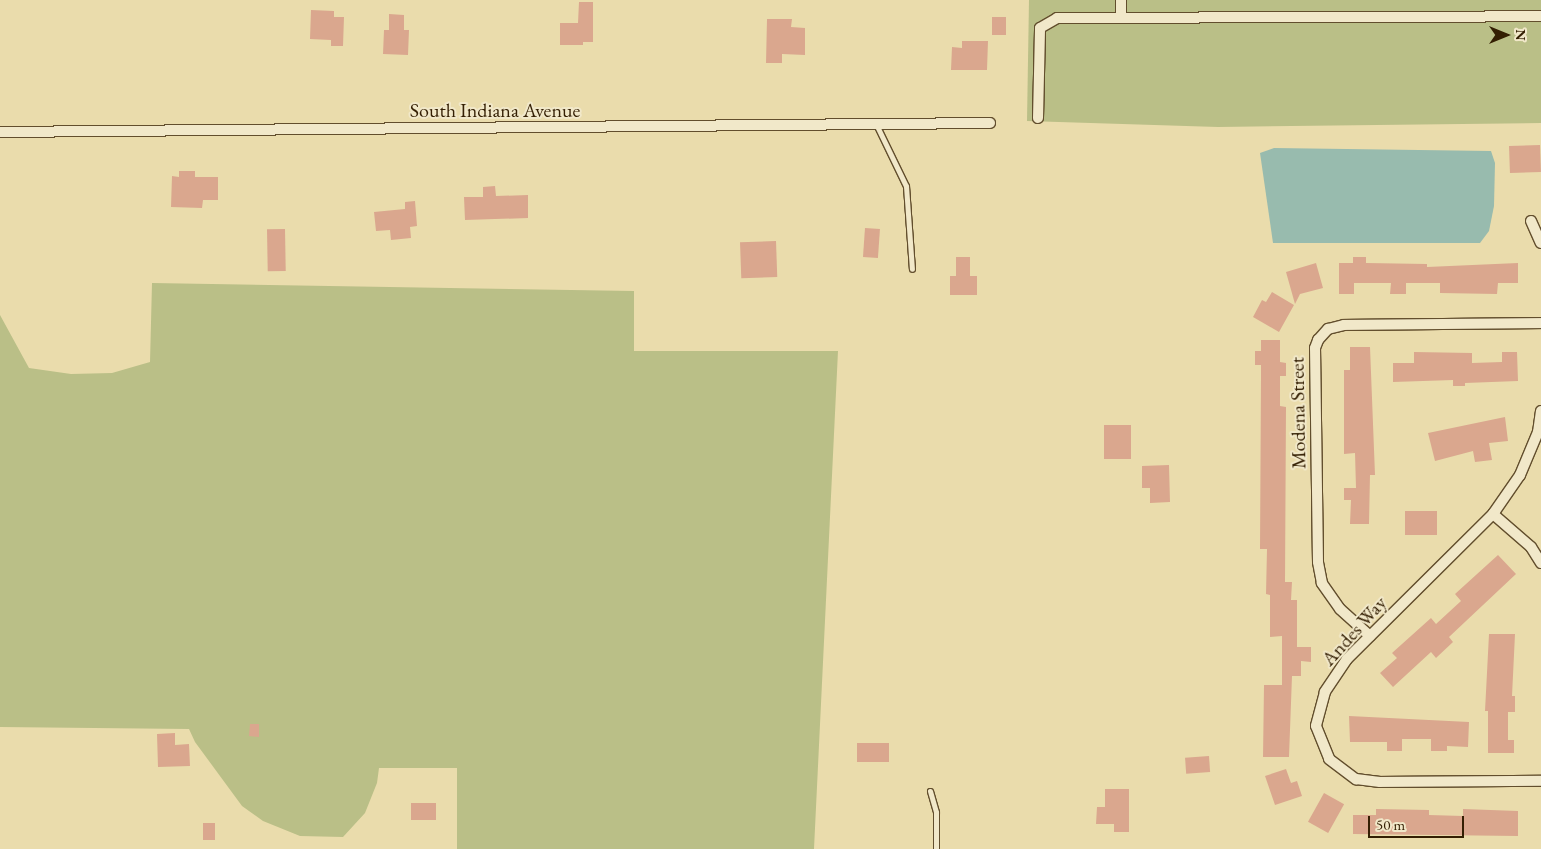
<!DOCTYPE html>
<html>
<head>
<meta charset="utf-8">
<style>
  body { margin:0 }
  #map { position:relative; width:1541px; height:849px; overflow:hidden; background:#eadcac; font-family:"EB Garamond",serif }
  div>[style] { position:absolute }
  .green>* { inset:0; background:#babf87 }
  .water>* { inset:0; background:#98bbae }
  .building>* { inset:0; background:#daa78e; transform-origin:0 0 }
  .roads { filter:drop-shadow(1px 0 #624e2d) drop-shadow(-1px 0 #624e2d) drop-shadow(0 1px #624e2d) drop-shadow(0 -1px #624e2d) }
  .lane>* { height:5px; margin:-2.5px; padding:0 2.5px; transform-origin:2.5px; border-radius:2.5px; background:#f1e8c9 }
  .street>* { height:10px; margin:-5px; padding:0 5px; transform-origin:5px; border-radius:5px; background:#f1e8c9 }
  span { translate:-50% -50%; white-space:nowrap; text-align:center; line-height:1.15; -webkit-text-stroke:4px #f1e8c9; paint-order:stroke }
  .street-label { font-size:20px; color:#341f03 }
  .north { position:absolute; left:1481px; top:10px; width:50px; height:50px; -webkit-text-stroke:4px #f1e8c9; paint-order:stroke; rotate:90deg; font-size:14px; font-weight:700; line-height:20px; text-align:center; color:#341f03 }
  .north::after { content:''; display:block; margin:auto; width:18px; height:22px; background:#341f03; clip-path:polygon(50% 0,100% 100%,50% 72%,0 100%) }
  .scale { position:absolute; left:1368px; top:816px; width:96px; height:22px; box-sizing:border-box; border:2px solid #341f03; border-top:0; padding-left:6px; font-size:15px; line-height:18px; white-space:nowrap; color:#341f03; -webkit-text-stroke:4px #f1e8c9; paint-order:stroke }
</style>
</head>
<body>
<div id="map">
  <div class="green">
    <i style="clip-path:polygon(1029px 0,1541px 0,1541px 123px,1218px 127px,1027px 121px)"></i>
    <i style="clip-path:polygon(152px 283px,634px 291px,634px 351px,838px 351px,814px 849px,457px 849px,457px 768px,379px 768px,377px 783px,365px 813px,343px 837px,300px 836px,263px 821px,242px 806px,195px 742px,189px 729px,0 727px,0 315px,29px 368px,71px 374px,112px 373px,150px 362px)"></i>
  </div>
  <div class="water">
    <i style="clip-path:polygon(1274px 148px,1491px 151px,1495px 163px,1494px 206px,1489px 231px,1480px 243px,1273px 243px,1260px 153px)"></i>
  </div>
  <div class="building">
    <i style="clip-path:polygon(579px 2px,593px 2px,593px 42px,583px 42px,583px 45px,560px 45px,560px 23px,578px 23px)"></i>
    <i style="clip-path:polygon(311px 10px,334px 11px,334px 17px,344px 17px,343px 46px,331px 46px,331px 40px,310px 39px)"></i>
    <i style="clip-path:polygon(389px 14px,404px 15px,404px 30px,409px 30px,408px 55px,383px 54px,384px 30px,389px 30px)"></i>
    <i style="left:992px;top:17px;width:14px;height:18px"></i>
    <i style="clip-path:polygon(767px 19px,792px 19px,791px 27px,805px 28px,805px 55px,782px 54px,782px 63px,766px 63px)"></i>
    <i style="clip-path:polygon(962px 41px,988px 41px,987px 70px,951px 70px,952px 47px,962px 48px)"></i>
    <i style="left:1540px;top:145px;width:27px;height:31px;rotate:88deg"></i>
    <i style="clip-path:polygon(179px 171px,195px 171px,195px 177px,218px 177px,218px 200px,203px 200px,202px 208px,171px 207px,172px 176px,179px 177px)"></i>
    <i style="clip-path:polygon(495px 186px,496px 196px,528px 195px,528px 218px,465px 220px,464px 197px,483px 197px,483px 187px)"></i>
    <i style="clip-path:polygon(415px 201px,417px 226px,410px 227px,411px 238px,391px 240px,390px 230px,376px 231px,374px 212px,405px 209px,405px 202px)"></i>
    <i style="left:865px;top:228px;width:15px;height:29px;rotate:4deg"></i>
    <i style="left:285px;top:229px;width:42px;height:18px;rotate:89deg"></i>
    <i style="left:776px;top:241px;width:36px;height:36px;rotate:88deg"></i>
    <i style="clip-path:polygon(956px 257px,970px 257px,970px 276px,977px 276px,977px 295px,950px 295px,950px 276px,956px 276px)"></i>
    <i style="clip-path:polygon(1353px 257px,1366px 257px,1366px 263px,1427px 264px,1427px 267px,1518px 263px,1518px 283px,1498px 283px,1497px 294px,1440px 293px,1440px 283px,1406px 283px,1406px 294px,1390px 294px,1391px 283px,1354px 283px,1354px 294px,1339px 294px,1339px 263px,1353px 263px)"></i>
    <i style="clip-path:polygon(1316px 263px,1323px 288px,1300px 294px,1295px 304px,1286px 272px)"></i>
    <i style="clip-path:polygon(1272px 292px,1294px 305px,1279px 332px,1253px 317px,1262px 300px,1266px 302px)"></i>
    <i style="clip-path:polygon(1261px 340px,1280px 340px,1280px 362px,1286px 363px,1286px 376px,1280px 376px,1280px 406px,1286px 407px,1285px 582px,1292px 582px,1291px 600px,1297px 600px,1297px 647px,1311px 647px,1311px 662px,1301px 661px,1301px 676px,1292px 676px,1289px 757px,1263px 757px,1264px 685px,1282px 685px,1282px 636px,1270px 637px,1270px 595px,1266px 594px,1267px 549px,1260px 549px,1261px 375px,1261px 365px,1255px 365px,1255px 351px,1261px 351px)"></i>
    <i style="clip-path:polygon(1350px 347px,1370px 347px,1375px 475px,1370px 475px,1369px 524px,1350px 524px,1351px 500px,1344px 500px,1344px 488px,1356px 488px,1355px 453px,1344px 454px,1344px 370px,1350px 370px)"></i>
    <i style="clip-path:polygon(1414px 352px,1472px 353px,1472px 363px,1502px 362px,1502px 352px,1517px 352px,1518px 381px,1465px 383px,1465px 386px,1453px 386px,1453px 380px,1393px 382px,1393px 363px,1414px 363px)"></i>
    <i style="clip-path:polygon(1505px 417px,1508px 441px,1489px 443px,1492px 460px,1475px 462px,1473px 451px,1435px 461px,1428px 433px)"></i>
    <i style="left:1104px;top:425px;width:27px;height:34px"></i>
    <i style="clip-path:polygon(1169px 465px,1170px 502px,1150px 503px,1150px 488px,1142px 488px,1142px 466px)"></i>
    <i style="left:1405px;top:511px;width:32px;height:24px"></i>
    <i style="clip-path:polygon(1498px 555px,1516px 574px,1449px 637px,1453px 642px,1436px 658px,1431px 652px,1393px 687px,1380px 673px,1397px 658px,1392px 653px,1431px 618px,1436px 624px,1461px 601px,1455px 594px)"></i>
    <i style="clip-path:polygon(1489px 634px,1515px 634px,1512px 696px,1515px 696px,1515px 712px,1508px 712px,1508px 740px,1514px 740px,1514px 753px,1488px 753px,1488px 711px,1485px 711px)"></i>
    <i style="clip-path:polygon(1349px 716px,1469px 722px,1468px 747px,1447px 746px,1447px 751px,1431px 751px,1431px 739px,1402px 739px,1402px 751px,1387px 751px,1387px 742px,1350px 742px)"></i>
    <i style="clip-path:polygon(250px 724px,259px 724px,259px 737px,249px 736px)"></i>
    <i style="clip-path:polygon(175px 733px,175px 745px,189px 744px,190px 766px,158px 767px,157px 734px)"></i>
    <i style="left:889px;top:743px;width:19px;height:32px;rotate:90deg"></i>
    <i style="left:1209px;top:756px;width:16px;height:24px;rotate:86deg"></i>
    <i style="clip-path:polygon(1286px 769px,1291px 783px,1297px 781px,1302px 796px,1275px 805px,1265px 776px)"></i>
    <i style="clip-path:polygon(1105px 789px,1129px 789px,1129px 832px,1114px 832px,1114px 824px,1096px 824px,1097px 807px,1105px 807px)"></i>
    <i style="left:1324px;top:793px;width:23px;height:33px;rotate:29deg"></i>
    <i style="left:411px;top:803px;width:25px;height:17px"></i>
    <i style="clip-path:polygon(1376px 809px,1429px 810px,1429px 815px,1463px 816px,1463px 809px,1518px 811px,1518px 836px,1353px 834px,1353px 815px,1376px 815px)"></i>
    <i style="left:203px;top:823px;width:12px;height:17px"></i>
  </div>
  <div class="roads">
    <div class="lane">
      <i style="left:876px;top:124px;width:69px;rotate:64.2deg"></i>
      <i style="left:906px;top:186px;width:83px;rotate:85.9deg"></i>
      <i style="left:930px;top:791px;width:22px;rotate:74deg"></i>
      <i style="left:936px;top:812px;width:37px;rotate:90deg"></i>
    </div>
    <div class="street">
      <i style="left:1121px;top:18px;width:18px;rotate:-90deg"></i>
      <i style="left:1038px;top:118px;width:90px;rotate:-88.7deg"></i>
      <i style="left:1040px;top:28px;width:20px;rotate:-30deg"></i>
      <i style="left:1057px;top:18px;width:484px;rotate:-0.2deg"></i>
      <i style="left:0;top:132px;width:990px;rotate:-0.52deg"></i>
      <i style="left:1531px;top:221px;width:24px;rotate:66deg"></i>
      <i style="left:1541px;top:411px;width:21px;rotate:98deg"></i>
      <i style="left:1538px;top:432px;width:47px;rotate:112.7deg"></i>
      <i style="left:1520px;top:475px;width:47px;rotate:124.7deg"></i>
      <i style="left:1493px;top:514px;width:206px;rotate:135.2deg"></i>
      <i style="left:1347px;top:659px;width:40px;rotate:124deg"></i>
      <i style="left:1325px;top:692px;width:35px;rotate:105deg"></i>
      <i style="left:1316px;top:726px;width:35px;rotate:68deg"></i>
      <i style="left:1329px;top:759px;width:34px;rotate:37deg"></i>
      <i style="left:1356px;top:779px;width:24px;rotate:7deg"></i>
      <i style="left:1380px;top:782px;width:161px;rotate:-0.4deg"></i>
      <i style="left:1493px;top:514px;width:50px;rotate:41deg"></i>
      <i style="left:1531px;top:547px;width:19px;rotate:58deg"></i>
      <i style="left:1370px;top:636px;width:40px;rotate:-138deg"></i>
      <i style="left:1340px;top:609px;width:32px;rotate:-125deg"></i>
      <i style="left:1322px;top:583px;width:21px;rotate:-101deg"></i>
      <i style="left:1318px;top:562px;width:214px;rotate:-90.8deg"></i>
      <i style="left:1315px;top:348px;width:9px;rotate:-69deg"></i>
      <i style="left:1318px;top:340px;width:15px;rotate:-48deg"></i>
      <i style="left:1328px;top:329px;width:16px;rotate:-14deg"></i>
      <i style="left:1344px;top:325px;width:197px;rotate:-0.6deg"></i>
    </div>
  </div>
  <div class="street-label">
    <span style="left:495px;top:110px">South Indiana Avenue</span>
    <span style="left:1298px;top:413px;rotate:-91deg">Modena Street</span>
    <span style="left:1354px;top:631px;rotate:-48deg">Andes Way</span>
  </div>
  <div class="north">N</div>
  <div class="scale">50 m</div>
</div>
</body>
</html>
